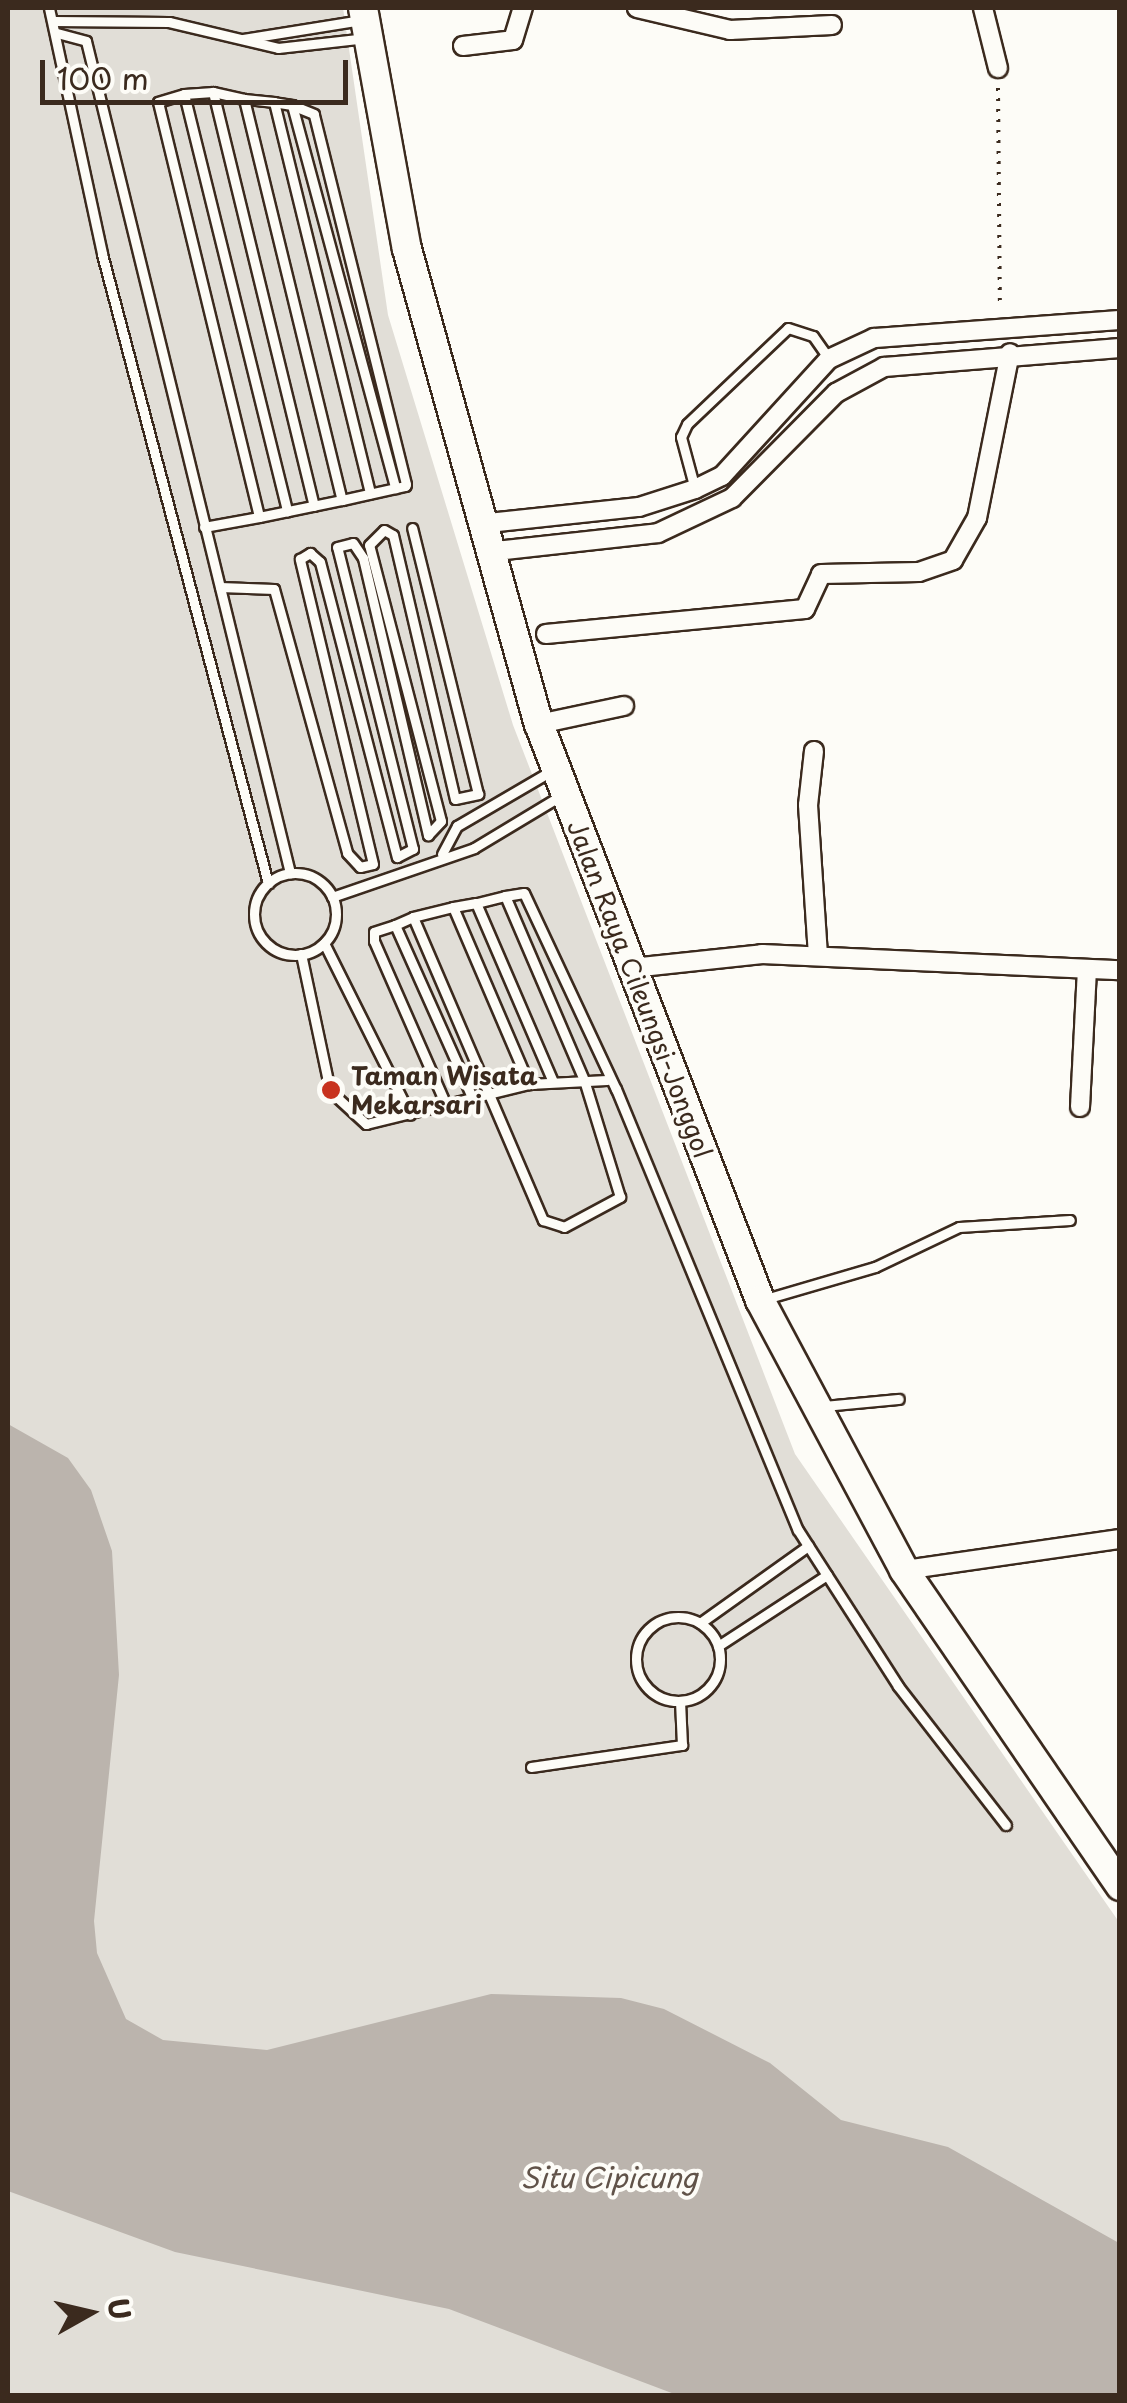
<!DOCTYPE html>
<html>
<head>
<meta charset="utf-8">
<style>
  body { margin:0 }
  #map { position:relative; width:1127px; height:2403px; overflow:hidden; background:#fdfcf7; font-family:"Playpen Sans",sans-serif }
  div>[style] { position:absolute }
  .green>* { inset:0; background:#e1ded7 }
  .water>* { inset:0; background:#bbb4ad }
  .path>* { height:4px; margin-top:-2px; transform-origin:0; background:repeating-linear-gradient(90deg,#3b2a1e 0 2.5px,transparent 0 10.5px) }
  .roads { filter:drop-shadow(2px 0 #3b2a1e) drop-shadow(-2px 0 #3b2a1e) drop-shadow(0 2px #3b2a1e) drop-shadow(0 -2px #3b2a1e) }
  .lane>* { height:9px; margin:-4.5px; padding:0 4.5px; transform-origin:4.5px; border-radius:4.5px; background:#fdfcf7 }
  .lane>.ring { margin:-4.5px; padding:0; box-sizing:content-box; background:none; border:9px solid #fdfcf7; border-radius:50% }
  .street>* { height:18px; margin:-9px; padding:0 9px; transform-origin:9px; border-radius:9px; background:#fdfcf7 }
  .primary>* { height:28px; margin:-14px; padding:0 14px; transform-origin:14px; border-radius:14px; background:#fdfcf7 }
  .dots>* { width:28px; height:28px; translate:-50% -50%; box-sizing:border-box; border:5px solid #fdfcf7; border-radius:50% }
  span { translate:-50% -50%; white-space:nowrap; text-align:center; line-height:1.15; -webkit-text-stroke:8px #fdfcf7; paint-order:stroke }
  .street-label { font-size:25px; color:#3b2a1e }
  .poi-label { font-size:25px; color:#3b2a1e; font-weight:700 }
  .left { translate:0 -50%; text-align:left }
  .water-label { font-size:28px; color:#615349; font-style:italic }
  .frame { position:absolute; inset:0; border:10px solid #3b2a1e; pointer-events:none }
  .north { position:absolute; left:40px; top:2263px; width:100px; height:100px; -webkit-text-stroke:8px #fdfcf7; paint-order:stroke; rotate:82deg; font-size:28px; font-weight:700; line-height:40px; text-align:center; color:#3b2a1e }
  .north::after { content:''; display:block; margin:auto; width:35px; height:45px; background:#3b2a1e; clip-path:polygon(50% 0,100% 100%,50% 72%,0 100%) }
  .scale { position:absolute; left:40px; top:60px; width:308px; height:45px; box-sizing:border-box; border:5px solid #3b2a1e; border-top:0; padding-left:12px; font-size:30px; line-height:35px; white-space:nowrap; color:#3b2a1e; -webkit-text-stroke:8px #fdfcf7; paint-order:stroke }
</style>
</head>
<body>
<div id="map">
  <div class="green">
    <i style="clip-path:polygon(8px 8px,343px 8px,388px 315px,513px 725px,795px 1454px,1119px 1922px,1119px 2395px,8px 2396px)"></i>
  </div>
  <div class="water">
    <i style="clip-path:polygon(8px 1424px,68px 1458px,91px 1490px,112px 1551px,119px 1675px,94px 1921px,97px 1953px,126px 2019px,163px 2040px,267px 2050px,491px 1994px,621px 1998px,664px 2009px,770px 2063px,841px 2120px,948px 2147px,1119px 2243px,1119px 2395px,677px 2395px,449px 2309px,175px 2252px,8px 2191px)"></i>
  </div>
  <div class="path">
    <i style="left:998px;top:88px;width:220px;rotate:89.5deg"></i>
  </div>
  <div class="roads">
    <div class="lane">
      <i style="left:49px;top:8px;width:252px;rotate:77.8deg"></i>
      <i style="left:102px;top:254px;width:651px;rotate:75.22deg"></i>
      <i style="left:53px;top:21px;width:116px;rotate:0.5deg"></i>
      <i style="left:169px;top:22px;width:112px;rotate:13.4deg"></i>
      <i style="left:278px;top:48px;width:89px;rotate:-6.5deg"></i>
      <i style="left:57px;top:33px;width:30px;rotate:15deg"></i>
      <i style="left:86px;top:41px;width:857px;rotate:76.22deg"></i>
      <i style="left:243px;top:39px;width:120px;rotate:-9.1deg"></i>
      <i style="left:213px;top:92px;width:29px;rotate:176deg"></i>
      <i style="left:184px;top:94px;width:430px;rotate:76.1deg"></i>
      <i style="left:184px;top:94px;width:27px;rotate:163deg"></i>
      <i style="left:158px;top:102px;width:427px;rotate:76.3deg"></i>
      <i style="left:244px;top:99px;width:32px;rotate:-167deg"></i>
      <i style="left:213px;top:92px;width:426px;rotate:76.3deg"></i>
      <i style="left:274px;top:102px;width:30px;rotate:-174deg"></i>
      <i style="left:244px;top:99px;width:413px;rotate:76.3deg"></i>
      <i style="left:292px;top:105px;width:18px;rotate:-171deg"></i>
      <i style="left:274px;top:102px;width:403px;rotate:76.2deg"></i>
      <i style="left:695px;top:489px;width:54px;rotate:-105.1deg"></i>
      <i style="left:681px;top:437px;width:14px;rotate:-65deg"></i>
      <i style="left:687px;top:424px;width:139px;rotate:-43.5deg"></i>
      <i style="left:788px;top:328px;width:26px;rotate:18deg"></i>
      <i style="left:813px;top:336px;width:28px;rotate:55deg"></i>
      <i style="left:204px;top:527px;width:56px;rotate:-10.3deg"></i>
      <i style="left:259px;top:517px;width:85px;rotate:-11.6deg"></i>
      <i style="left:342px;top:500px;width:65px;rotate:-12.5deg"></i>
      <i style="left:405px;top:486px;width:2px;rotate:-63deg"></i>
      <i style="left:406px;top:484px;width:381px;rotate:-104deg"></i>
      <i style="left:314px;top:114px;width:24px;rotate:-158deg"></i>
      <i style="left:292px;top:105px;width:397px;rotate:74.9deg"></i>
      <i style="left:220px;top:587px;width:54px;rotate:2.1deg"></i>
      <i style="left:274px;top:589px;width:274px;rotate:74.5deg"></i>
      <i style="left:347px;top:853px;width:19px;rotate:47deg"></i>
      <i style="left:360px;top:867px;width:13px;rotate:-13deg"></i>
      <i style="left:373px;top:864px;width:314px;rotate:-103.5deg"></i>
      <i style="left:300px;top:559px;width:12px;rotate:-31deg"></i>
      <i style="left:310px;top:553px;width:13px;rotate:42deg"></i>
      <i style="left:320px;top:562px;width:305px;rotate:75.4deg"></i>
      <i style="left:397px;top:857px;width:18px;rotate:-27deg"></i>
      <i style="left:413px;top:849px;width:311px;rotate:-104.1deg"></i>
      <i style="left:337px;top:547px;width:16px;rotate:-14deg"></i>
      <i style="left:353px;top:543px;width:18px;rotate:56deg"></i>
      <i style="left:363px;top:558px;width:285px;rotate:76.8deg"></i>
      <i style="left:428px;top:835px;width:19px;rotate:-47deg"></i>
      <i style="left:441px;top:821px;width:285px;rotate:-104.6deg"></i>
      <i style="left:369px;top:545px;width:21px;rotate:-45deg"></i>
      <i style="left:384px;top:530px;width:10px;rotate:29deg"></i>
      <i style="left:393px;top:535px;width:271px;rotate:76.8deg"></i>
      <i style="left:455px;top:799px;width:24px;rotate:-12deg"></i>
      <i style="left:478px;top:794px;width:274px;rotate:-103.9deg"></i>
      <i style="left:442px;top:854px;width:32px;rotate:-62deg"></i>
      <i style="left:457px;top:826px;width:111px;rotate:-30.3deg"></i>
      <i class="ring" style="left:254px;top:873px;width:73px;height:73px"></i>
      <i style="left:505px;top:896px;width:30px;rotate:166deg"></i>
      <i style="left:476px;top:903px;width:195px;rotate:66.7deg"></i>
      <i style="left:332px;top:897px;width:150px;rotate:-19deg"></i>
      <i style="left:474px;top:848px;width:103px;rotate:-31.1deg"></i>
      <i style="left:476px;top:903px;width:23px;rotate:170deg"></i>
      <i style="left:453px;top:907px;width:193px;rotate:66.8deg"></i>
      <i style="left:453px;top:907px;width:41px;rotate:166deg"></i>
      <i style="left:413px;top:917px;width:330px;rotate:66.8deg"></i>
      <i style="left:543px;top:1220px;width:22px;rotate:18deg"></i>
      <i style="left:564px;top:1227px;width:64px;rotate:-28.2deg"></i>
      <i style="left:620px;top:1197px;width:122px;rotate:-107.1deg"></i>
      <i style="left:584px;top:1080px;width:200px;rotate:-113.2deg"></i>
      <i style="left:505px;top:896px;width:19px;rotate:-9deg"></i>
      <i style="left:524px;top:893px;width:217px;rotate:64.9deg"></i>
      <i style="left:616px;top:1089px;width:477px;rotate:67.6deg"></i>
      <i style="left:798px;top:1530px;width:185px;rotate:57.3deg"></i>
      <i style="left:898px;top:1686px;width:176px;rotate:52.2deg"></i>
      <i style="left:413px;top:917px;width:20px;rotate:156deg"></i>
      <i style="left:395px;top:925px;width:188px;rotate:65.9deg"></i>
      <i style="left:395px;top:925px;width:22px;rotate:162deg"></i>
      <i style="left:374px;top:932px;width:9px;rotate:90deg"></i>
      <i style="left:374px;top:941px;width:177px;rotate:66.3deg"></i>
      <i style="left:324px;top:943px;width:192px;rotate:63.4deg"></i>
      <i style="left:301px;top:954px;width:140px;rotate:78deg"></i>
      <i style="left:330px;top:1091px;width:49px;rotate:42.5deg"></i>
      <i style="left:366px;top:1124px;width:168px;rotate:-13.8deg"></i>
      <i style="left:529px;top:1084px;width:78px;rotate:-2.9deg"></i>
      <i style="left:762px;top:1300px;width:118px;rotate:-16.3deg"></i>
      <i style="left:875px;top:1267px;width:93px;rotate:-25.5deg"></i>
      <i style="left:959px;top:1227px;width:111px;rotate:-3.6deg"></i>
      <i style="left:823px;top:1406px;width:76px;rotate:-5.3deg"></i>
      <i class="ring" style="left:636px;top:1617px;width:75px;height:75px"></i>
      <i style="left:700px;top:1623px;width:133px;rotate:-35.5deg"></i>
      <i style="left:718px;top:1646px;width:130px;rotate:-33.1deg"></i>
      <i style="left:531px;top:1767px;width:153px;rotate:-8.3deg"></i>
      <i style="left:682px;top:1745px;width:44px;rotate:-92.6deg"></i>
    </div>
    <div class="street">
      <i style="left:637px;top:8px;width:96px;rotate:13.3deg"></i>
      <i style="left:730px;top:30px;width:102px;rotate:-2.8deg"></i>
      <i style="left:983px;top:8px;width:62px;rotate:76deg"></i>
      <i style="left:463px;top:46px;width:50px;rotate:-6.8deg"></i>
      <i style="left:513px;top:40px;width:34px;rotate:-73deg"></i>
      <i style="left:479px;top:524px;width:161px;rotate:-6.1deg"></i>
      <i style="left:639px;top:507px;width:59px;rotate:-17.8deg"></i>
      <i style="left:695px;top:489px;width:30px;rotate:-26deg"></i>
      <i style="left:722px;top:476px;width:159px;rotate:-47.6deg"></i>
      <i style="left:829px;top:359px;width:50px;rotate:-25deg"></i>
      <i style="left:874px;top:338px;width:247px;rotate:-4.2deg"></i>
      <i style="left:487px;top:552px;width:172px;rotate:-6.3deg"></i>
      <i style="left:658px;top:533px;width:82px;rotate:-25.3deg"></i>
      <i style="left:732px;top:498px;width:148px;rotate:-45.3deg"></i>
      <i style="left:836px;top:393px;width:55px;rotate:-28.4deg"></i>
      <i style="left:884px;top:367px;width:237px;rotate:-4.6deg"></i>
      <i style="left:546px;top:634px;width:260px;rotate:-5.5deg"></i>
      <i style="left:805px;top:609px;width:38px;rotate:-65deg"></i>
      <i style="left:821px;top:574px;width:98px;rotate:-1.2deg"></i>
      <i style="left:919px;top:572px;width:36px;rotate:-19deg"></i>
      <i style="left:953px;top:560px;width:48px;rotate:-60.3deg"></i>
      <i style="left:977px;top:518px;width:168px;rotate:-78.7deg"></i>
      <i style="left:539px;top:724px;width:87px;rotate:-12deg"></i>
      <i style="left:814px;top:751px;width:54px;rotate:96.3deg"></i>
      <i style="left:808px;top:805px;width:151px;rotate:86.2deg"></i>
      <i style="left:632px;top:968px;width:131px;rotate:-6.1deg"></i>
      <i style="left:762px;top:954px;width:358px;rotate:2.6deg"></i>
      <i style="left:1080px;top:1107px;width:136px;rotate:-87.1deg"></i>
      <i style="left:904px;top:1570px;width:218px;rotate:-8.2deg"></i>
    </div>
    <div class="primary">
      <i style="left:363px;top:8px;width:245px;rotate:79.7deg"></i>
      <i style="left:407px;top:249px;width:493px;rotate:74.5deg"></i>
      <i style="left:539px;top:724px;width:617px;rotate:69.01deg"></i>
      <i style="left:760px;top:1300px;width:306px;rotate:61.9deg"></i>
      <i style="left:904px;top:1570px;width:383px;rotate:55.6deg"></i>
    </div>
  </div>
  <div class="dots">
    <i style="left:331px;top:1090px;background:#c8321e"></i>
  </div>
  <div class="street-label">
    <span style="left:640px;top:989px;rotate:69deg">Jalan Raya Cileungsi-Jonggol</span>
  </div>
  <div class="poi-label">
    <span class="left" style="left:351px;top:1090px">Taman Wisata<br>Mekarsari</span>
  </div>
  <div class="water-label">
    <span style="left:609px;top:2177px">Situ Cipicung</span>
  </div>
  <div class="frame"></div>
  <div class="north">U</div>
  <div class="scale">100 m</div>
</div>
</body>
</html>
